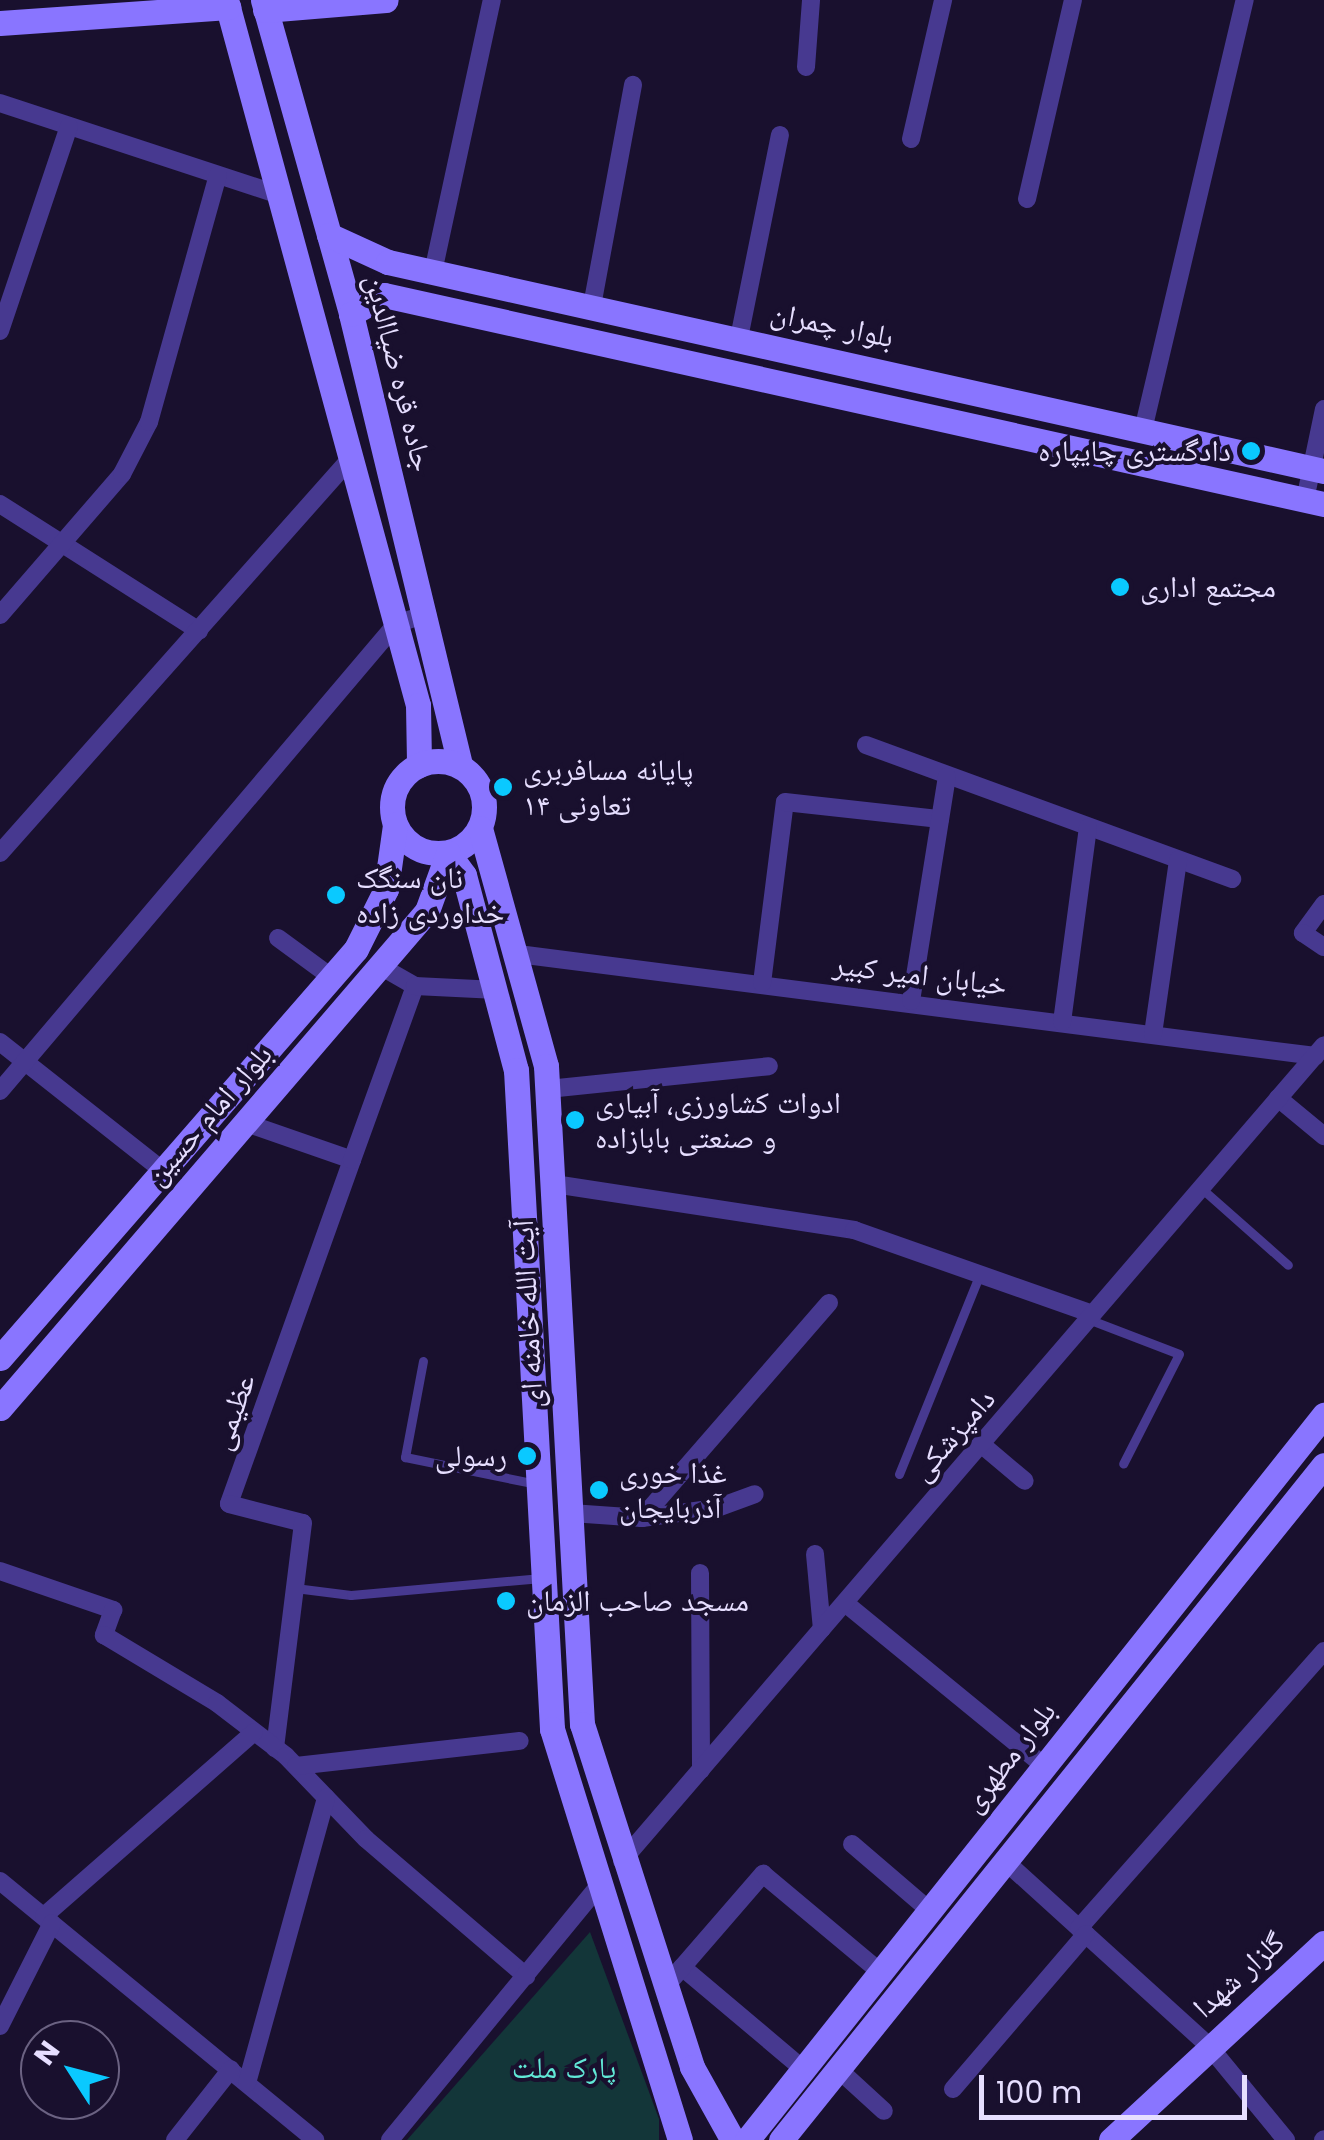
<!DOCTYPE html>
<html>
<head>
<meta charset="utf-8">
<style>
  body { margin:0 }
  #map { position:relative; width:1324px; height:2140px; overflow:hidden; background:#19102e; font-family:Poppins,"Noto Naskh Arabic",sans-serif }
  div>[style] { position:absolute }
  .green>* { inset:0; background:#133639 }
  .lane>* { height:9px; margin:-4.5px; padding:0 4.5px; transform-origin:4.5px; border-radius:4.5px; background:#473990 }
  .street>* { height:18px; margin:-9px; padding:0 9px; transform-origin:9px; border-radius:9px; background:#473990 }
  .secondary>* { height:25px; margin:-12.5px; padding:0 12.5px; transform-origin:12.5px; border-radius:12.5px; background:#8975ff }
  .secondary>.ring { margin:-12.5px; padding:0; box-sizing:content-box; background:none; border:25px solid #8975ff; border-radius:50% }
  .dots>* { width:28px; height:28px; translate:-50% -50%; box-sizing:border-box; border:5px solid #19102e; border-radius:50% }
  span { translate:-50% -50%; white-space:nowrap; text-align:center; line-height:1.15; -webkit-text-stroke:8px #19102e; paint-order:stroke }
  .street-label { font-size:30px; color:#e6deff }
  .poi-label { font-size:30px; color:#e6deff }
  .right { translate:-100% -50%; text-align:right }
  .left { translate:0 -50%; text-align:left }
  .park-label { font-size:30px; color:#61e8d6 }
  .north { position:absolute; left:20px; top:2020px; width:100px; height:100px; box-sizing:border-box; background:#19102e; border:2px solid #6b6282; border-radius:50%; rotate:306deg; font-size:28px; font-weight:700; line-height:40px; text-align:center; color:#e6deff }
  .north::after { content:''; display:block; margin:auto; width:35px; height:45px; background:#0ac9ff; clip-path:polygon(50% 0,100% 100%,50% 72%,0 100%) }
  .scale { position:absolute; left:979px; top:2075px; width:268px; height:45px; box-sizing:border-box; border:5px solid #e6deff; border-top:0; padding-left:12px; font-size:30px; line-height:35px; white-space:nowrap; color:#e6deff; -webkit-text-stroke:8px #19102e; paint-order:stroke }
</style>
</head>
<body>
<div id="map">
  <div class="green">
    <i style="clip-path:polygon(590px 1932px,659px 2119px,659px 2140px,407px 2140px)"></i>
  </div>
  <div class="lane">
    <i style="left:1201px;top:1188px;width:116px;rotate:41.5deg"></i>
    <i style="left:1088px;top:1319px;width:97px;rotate:21deg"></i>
    <i style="left:1179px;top:1354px;width:123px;rotate:117deg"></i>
    <i style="left:423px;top:1361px;width:98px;rotate:100.6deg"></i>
    <i style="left:405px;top:1457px;width:134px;rotate:11.6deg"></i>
    <i style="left:899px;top:1474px;width:216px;rotate:-68deg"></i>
    <i style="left:295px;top:1588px;width:56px;rotate:7.1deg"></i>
    <i style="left:351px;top:1595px;width:191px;rotate:-5.1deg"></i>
  </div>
  <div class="street">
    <i style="left:806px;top:67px;width:67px;rotate:-85.7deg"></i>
    <i style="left:0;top:103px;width:294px;rotate:18.2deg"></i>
    <i style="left:911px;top:139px;width:143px;rotate:-77deg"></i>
    <i style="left:1027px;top:199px;width:204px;rotate:-77deg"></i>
    <i style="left:433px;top:272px;width:278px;rotate:-77.8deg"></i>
    <i style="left:592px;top:306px;width:225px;rotate:-79.5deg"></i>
    <i style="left:0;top:331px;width:216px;rotate:-71.4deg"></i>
    <i style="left:739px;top:338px;width:207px;rotate:-78.6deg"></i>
    <i style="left:1143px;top:430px;width:442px;rotate:-76.7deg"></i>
    <i style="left:1305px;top:500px;width:93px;rotate:-78.2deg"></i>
    <i style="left:0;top:504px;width:236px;rotate:32.5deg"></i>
    <i style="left:0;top:615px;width:186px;rotate:-49.1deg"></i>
    <i style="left:122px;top:474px;width:59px;rotate:-62.6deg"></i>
    <i style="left:149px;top:422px;width:256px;rotate:-74.4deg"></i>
    <i style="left:866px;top:745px;width:390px;rotate:20.1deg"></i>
    <i style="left:0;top:853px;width:528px;rotate:-48.38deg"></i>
    <i style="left:1324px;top:904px;width:36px;rotate:126deg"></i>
    <i style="left:1303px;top:933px;width:25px;rotate:34deg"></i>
    <i style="left:278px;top:938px;width:66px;rotate:36.3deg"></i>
    <i style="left:518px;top:954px;width:804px;rotate:7.29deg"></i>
    <i style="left:380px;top:966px;width:40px;rotate:29.7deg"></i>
    <i style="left:762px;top:983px;width:182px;rotate:-82.8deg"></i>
    <i style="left:785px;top:802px;width:156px;rotate:6.3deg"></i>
    <i style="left:911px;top:1001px;width:227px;rotate:-80.9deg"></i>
    <i style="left:1062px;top:1022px;width:196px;rotate:-82.4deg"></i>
    <i style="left:1153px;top:1034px;width:176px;rotate:-81.8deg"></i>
    <i style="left:0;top:1042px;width:206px;rotate:38.3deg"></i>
    <i style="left:548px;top:1089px;width:222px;rotate:-5.9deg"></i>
    <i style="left:0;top:1091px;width:612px;rotate:-49.7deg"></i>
    <i style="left:396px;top:624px;width:33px;rotate:-18deg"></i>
    <i style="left:1278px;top:1098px;width:60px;rotate:39.6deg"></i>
    <i style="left:246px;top:1123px;width:112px;rotate:19.2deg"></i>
    <i style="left:352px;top:1160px;width:365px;rotate:109.7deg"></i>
    <i style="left:229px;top:1504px;width:76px;rotate:14.4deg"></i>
    <i style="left:303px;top:1523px;width:227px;rotate:97.1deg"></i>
    <i style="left:352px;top:1160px;width:185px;rotate:-70.1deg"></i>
    <i style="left:415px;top:986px;width:82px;rotate:2.8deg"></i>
    <i style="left:554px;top:1184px;width:304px;rotate:8.7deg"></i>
    <i style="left:854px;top:1230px;width:253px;rotate:19.4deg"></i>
    <i style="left:981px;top:1444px;width:57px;rotate:40.1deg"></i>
    <i style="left:571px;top:1513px;width:71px;rotate:4deg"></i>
    <i style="left:642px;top:1518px;width:76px;rotate:-7.6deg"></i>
    <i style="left:717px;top:1508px;width:40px;rotate:-20.2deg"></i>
    <i style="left:642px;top:1518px;width:285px;rotate:-49deg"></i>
    <i style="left:815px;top:1554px;width:75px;rotate:84.7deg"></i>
    <i style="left:0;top:1571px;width:120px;rotate:19deg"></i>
    <i style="left:113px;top:1610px;width:27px;rotate:110deg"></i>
    <i style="left:104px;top:1635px;width:132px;rotate:31deg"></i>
    <i style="left:217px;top:1703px;width:87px;rotate:37.5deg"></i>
    <i style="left:286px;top:1756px;width:115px;rotate:46.1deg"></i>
    <i style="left:366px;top:1839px;width:211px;rotate:40.6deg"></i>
    <i style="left:700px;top:1573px;width:197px;rotate:89.7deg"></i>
    <i style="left:845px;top:1603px;width:257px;rotate:39.3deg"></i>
    <i style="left:296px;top:1766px;width:225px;rotate:-6.4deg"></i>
    <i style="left:852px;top:1844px;width:101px;rotate:40.6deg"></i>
    <i style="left:622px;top:1861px;width:1076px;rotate:-49.29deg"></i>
    <i style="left:1005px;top:1861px;width:274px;rotate:42.2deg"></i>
    <i style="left:1208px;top:2045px;width:123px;rotate:50.6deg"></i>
    <i style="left:0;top:1881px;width:408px;rotate:39.4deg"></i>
    <i style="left:44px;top:1916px;width:279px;rotate:-41.2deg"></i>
    <i style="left:1079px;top:1928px;width:370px;rotate:-48.5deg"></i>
    <i style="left:682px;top:1967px;width:158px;rotate:40.1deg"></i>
    <i style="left:665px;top:1987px;width:150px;rotate:-49.1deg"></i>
    <i style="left:763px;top:1874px;width:153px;rotate:39.9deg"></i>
    <i style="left:0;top:2026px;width:115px;rotate:-63.2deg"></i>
    <i style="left:838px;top:2069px;width:62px;rotate:42.4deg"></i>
    <i style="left:247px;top:2083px;width:296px;rotate:-74.5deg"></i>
    <i style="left:953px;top:2089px;width:204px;rotate:-49.4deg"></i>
    <i style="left:175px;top:2140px;width:90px;rotate:-51.7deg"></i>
    <i style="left:390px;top:2140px;width:329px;rotate:-50.6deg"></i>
    <i style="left:1323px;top:2140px;width:1px;rotate:-45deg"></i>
  </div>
  <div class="secondary">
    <i style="left:226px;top:0;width:731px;rotate:74.77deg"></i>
    <i style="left:418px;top:705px;width:60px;rotate:89deg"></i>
    <i style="left:263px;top:0;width:326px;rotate:74.3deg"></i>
    <i style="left:351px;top:314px;width:465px;rotate:76.4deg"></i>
    <i style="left:265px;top:10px;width:121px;rotate:-4.7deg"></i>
    <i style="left:0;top:23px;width:229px;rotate:-4deg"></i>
    <i style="left:329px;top:235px;width:65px;rotate:24.6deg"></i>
    <i style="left:388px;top:262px;width:959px;rotate:12.59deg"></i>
    <i style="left:351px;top:314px;width:38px;rotate:-30deg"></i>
    <i style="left:384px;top:295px;width:963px;rotate:12.54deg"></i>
    <i class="ring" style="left:392px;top:761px;width:67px;height:67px"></i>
    <i style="left:480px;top:828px;width:247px;rotate:74.5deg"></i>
    <i style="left:546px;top:1066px;width:659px;rotate:86.87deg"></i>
    <i style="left:582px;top:1724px;width:360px;rotate:72.2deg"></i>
    <i style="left:692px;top:2067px;width:82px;rotate:60.9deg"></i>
    <i style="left:448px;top:853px;width:27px;rotate:54deg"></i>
    <i style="left:464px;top:875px;width:202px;rotate:75.1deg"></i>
    <i style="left:516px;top:1070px;width:660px;rotate:86.87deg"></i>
    <i style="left:552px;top:1729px;width:430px;rotate:72.7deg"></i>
    <i style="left:0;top:1358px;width:542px;rotate:-48.96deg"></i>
    <i style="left:356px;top:949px;width:67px;rotate:-63.4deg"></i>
    <i style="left:386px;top:889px;width:65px;rotate:-82deg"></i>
    <i style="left:0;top:1408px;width:655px;rotate:-49.33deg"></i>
    <i style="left:427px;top:911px;width:62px;rotate:-70.1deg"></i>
    <i style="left:747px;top:2140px;width:927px;rotate:-51.49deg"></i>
    <i style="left:781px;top:2140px;width:866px;rotate:-51.19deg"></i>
    <i style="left:1111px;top:2140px;width:290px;rotate:-42.8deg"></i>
  </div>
  <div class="dots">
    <i style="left:1251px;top:451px;background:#0ac9ff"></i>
    <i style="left:1120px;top:587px;background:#0ac9ff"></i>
    <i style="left:503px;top:787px;background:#0ac9ff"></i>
    <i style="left:336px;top:895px;background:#0ac9ff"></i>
    <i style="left:575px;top:1120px;background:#0ac9ff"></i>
    <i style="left:527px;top:1456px;background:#0ac9ff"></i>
    <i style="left:599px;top:1490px;background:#0ac9ff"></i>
    <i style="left:506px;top:1601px;background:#0ac9ff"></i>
  </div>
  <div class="street-label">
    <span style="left:832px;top:325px;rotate:12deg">بلوار چمران</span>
    <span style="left:399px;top:373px;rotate:76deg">جاده قره ضیاالدین</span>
    <span style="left:920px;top:975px;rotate:7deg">خیابان امیر کبیر</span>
    <span style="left:209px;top:1115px;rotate:-49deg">بلوار امام حسین</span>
    <span style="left:528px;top:1314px;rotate:-93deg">آیت الله خامنه ای</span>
    <span style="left:233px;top:1412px;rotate:-70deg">عظیمی</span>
    <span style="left:953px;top:1435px;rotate:-49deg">دامپزشکی</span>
    <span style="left:1009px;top:1757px;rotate:-52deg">بلوار مطهری</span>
    <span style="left:1239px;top:1975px;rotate:-42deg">گلزار شهدا</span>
  </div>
  <div class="poi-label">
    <span class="right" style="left:1231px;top:451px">دادگستری چایپاره</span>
    <span class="left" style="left:1140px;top:587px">مجتمع اداری</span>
    <span class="left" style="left:523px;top:787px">پایانه مسافربری<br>تعاونی ۱۴</span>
    <span class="left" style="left:356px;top:895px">نان سنگک<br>خداوردی زاده</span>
    <span class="left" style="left:595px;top:1120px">ادوات کشاورزی، آبیاری<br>و صنعتی بابازاده</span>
    <span class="right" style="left:507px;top:1456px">رسولی</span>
    <span class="left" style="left:619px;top:1490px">غذا خوری<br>آذربایجان</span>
    <span class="left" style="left:526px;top:1601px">مسجد صاحب الزمان</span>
  </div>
  <div class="park-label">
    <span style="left:564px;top:2068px">پارک ملت</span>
  </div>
  <div class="north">N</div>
  <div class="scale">100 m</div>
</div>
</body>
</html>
